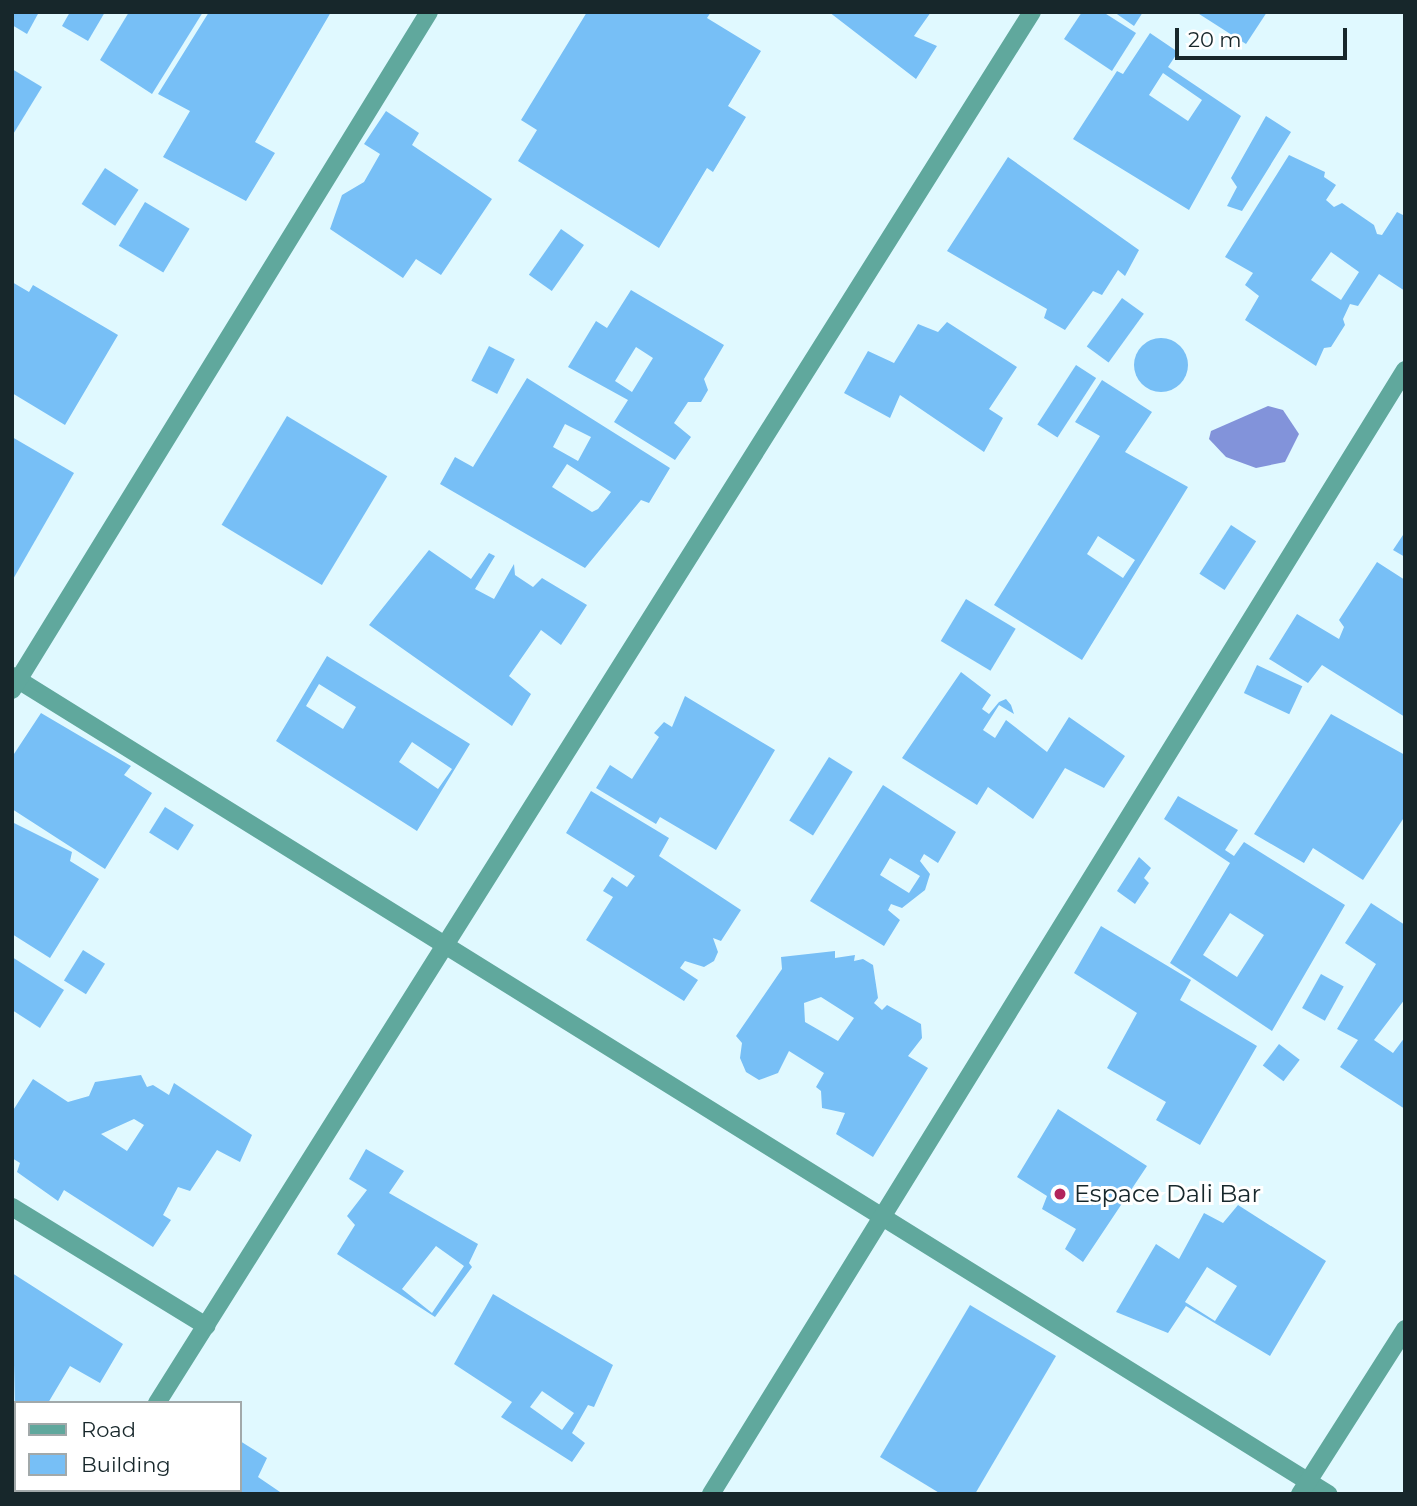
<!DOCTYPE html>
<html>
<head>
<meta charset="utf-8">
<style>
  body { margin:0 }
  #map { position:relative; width:1417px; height:1506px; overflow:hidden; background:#e0f9ff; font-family:Montserrat,sans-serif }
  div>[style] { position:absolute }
  .water>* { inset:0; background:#8293da }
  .building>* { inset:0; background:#77bff6; transform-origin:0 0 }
  .round { border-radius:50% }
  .minor>* { height:18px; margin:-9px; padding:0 9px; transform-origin:9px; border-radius:9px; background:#60a89d }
  .dots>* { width:19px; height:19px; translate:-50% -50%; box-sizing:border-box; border:4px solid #fff; border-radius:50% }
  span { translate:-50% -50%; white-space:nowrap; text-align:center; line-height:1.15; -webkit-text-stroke:6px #fff; paint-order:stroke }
  .poi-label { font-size:24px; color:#17272b }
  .left { translate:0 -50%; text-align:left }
  .frame { position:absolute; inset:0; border:14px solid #17272b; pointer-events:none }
  .legend { position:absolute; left:14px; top:1401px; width:228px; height:91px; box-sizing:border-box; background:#fff; border:2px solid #a2a9aa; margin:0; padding:9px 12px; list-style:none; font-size:21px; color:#17272b }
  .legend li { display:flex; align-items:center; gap:14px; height:35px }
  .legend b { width:35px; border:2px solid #a2a9aa }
  .scale { position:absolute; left:1175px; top:28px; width:172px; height:32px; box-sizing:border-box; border:4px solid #17272b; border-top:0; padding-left:9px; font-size:21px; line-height:24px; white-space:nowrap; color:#17272b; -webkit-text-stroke:5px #fff; paint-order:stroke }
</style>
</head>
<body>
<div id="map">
  <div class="water">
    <i style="clip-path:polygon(1268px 406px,1283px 410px,1299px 434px,1285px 462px,1256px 468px,1226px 457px,1209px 439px,1211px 431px)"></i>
  </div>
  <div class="building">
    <i style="clip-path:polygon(12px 12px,39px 12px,27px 34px,12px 25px)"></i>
    <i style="clip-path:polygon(70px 12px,105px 12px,88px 41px,62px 26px)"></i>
    <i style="clip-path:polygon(129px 12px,203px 12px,152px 94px,100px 60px)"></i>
    <i style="clip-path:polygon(209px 12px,331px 12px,255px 142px,275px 153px,246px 201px,163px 157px,190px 111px,158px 94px)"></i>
    <i style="clip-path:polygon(587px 12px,711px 12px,707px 18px,761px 51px,728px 106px,746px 117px,713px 172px,707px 168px,659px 248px,518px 161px,537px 130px,521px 120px)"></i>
    <i style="clip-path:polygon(829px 12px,931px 12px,914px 36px,937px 46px,916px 79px)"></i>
    <i style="clip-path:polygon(1082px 12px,1103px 12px,1136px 33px,1112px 71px,1064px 39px)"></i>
    <i style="clip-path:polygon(1114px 12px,1143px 12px,1134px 26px)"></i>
    <i style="clip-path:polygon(1196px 12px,1267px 12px,1246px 44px)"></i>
    <i style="clip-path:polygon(evenodd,1150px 33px,1178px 52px,1168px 67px,1241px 116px,1189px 210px,1073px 139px,1117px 71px,1123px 74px,1150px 33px,1163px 73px,1202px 100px,1188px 121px,1149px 95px,1163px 73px)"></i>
    <i style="clip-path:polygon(12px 69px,42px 87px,12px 136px)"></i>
    <i style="clip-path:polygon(386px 111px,419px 133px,412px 145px,492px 199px,441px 275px,416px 259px,403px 278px,330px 229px,342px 195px,364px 182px,380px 154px,364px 144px)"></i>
    <i style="clip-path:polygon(1266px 116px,1291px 132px,1242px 211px,1227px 206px,1237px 187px,1231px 178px)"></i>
    <i style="clip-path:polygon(evenodd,1289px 155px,1325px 172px,1324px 177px,1336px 185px,1326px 200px,1334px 207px,1342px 203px,1374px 225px,1377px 234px,1382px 235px,1397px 212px,1405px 216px,1405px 291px,1379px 274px,1358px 306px,1350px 304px,1343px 319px,1345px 325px,1331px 347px,1324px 348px,1316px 366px,1245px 320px,1259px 296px,1245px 285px,1253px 273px,1225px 257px,1289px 155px,1331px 252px,1359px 272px,1341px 300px,1311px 280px,1331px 252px)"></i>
    <i style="clip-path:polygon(1008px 157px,1139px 250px,1125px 276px,1118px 270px,1102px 295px,1093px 291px,1065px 330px,1044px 318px,1047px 309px,947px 251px)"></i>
    <i style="left:105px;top:168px;width:40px;height:43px;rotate:33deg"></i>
    <i style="left:145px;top:202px;width:52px;height:51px;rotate:31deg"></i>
    <i style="left:561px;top:229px;width:28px;height:56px;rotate:35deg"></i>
    <i style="clip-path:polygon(12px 282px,29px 292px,33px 285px,118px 335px,65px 425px,12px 393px)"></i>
    <i style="clip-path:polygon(evenodd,631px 290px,724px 345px,704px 379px,708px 390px,701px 402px,688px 402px,674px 423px,691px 437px,675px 460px,614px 422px,628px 400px,568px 367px,596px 321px,607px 328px,631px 290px,636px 347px,653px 358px,632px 392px,615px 381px,636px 347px)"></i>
    <i style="left:1122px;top:298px;width:27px;height:60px;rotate:36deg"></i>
    <i style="clip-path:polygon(947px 322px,1017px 367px,989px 409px,1003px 418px,984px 452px,900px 395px,890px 418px,844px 393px,868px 351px,894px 363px,918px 324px,938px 332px)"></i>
    <i class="round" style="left:1134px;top:338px;width:54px;height:54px"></i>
    <i style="left:489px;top:346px;width:29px;height:39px;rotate:27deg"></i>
    <i style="left:1076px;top:365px;width:24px;height:71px;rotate:33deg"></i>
    <i style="clip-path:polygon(evenodd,527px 378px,670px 468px,649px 503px,641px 500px,585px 568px,440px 484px,455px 457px,473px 467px,527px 378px,565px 424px,591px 437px,578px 461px,553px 447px,565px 424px,527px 378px,567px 464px,611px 492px,598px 509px,592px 512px,552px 487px,567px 464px)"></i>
    <i style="clip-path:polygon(evenodd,1102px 380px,1152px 412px,1125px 452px,1188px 487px,1082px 660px,994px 605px,1100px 436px,1075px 422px,1102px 380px,1098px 536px,1135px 560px,1123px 578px,1087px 554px,1098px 536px)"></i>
    <i style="left:287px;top:416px;width:117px;height:127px;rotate:31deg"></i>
    <i style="clip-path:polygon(12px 437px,74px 473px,12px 581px)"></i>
    <i style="left:1231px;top:525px;width:30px;height:58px;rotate:33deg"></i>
    <i style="clip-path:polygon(1405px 532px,1405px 557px,1393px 550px)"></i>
    <i style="clip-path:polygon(429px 550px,471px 579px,489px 553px,495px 556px,475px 589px,494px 599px,514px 564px,515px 575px,533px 587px,542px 578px,587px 605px,561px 645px,541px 630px,509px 676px,531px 694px,512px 726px,369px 625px)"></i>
    <i style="clip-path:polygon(1377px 562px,1405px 580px,1405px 717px,1322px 665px,1308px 683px,1269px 659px,1297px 614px,1339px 639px,1344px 627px,1339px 620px)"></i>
    <i style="left:966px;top:599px;width:58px;height:49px;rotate:31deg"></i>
    <i style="clip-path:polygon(evenodd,327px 656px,470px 744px,417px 831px,276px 741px,327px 656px,319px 684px,356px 707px,343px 729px,306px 706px,319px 684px,327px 656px,412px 742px,452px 769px,438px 789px,399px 762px,412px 742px)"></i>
    <i style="left:1257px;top:665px;width:50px;height:31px;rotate:25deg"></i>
    <i style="clip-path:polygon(961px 672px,991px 695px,982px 709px,989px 714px,999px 702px,1006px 699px,1011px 705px,1014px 714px,999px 705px,983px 730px,995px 738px,1006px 720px,1047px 752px,1069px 717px,1125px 756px,1104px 788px,1065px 768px,1033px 819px,988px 787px,977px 805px,902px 758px)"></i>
    <i style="clip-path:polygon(685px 696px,775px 750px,716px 850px,660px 817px,656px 824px,596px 788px,610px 765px,632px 779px,659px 737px,654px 733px,664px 722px,672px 727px)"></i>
    <i style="clip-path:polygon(41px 713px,131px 766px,124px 775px,152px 793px,105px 869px,12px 809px,12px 757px)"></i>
    <i style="clip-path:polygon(1331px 714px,1405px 755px,1405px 816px,1363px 880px,1313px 848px,1304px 863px,1254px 834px)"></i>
    <i style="left:829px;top:757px;width:28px;height:75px;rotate:32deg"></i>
    <i style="clip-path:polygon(evenodd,883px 785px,956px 832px,938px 863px,924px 854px,920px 861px,930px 874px,925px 890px,902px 908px,891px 904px,888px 910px,900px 920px,884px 946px,810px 901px,883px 785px,890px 858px,920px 876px,909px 893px,880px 875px,890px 858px)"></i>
    <i style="clip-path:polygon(591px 791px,669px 838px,659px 856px,741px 910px,721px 941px,713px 938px,718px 952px,714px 961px,704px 967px,685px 961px,680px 968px,698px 980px,684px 1001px,586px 940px,613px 897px,603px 891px,612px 877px,627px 887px,635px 876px,566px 833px)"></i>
    <i style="clip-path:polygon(evenodd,1178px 796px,1238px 830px,1225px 850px,1234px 856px,1244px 842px,1345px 905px,1272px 1031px,1170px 963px,1230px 863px,1164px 819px,1178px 796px,1230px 913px,1264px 935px,1237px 977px,1203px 955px,1230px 913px)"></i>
    <i style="left:165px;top:807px;width:34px;height:30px;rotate:32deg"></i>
    <i style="clip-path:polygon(12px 822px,72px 852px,70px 861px,99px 879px,50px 958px,12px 934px)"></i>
    <i style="clip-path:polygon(1139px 857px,1151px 868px,1144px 878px,1149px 883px,1135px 904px,1117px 891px)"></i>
    <i style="clip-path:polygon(1371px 903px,1405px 925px,1405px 999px,1374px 1040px,1393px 1053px,1405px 1037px,1405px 1109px,1340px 1067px,1358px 1040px,1337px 1029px,1376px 964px,1345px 943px)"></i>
    <i style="clip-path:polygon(1101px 926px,1191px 980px,1180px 1000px,1257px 1046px,1200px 1145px,1156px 1120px,1166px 1102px,1107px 1068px,1137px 1013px,1074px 973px)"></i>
    <i style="left:83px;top:950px;width:26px;height:36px;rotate:32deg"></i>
    <i style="clip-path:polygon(evenodd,835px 951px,835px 958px,855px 955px,854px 961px,863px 959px,873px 965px,878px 998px,874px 1003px,882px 1010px,887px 1005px,921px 1024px,922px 1038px,908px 1056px,928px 1068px,873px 1157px,836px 1134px,845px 1113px,822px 1108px,821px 1091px,816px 1087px,824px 1073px,789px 1051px,778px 1073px,759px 1080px,746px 1072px,740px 1058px,742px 1043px,736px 1036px,782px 969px,781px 957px,835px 951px,821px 997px,854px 1018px,838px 1041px,805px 1022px,804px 1003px,821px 997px)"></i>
    <i style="clip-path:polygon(12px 957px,64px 990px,40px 1028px,12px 1010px)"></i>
    <i style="left:1321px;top:974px;width:26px;height:39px;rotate:29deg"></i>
    <i style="left:1279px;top:1044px;width:26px;height:27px;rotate:37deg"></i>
    <i style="clip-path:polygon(evenodd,141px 1075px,147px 1087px,153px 1085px,169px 1095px,174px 1083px,252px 1135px,240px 1162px,217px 1150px,190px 1191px,178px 1187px,163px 1215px,171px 1220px,153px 1247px,64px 1190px,58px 1201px,17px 1172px,20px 1163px,12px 1158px,12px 1112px,33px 1079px,68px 1102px,89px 1096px,95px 1082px,141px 1075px,134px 1119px,144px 1125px,127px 1151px,101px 1134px,134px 1119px)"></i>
    <i style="clip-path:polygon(1058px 1109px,1147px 1166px,1083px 1262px,1065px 1249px,1076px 1229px,1042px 1209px,1047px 1196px,1017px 1177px)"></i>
    <i style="clip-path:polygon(evenodd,366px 1149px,404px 1171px,389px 1193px,478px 1244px,469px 1263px,472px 1267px,435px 1317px,337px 1254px,355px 1225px,347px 1216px,367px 1190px,349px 1179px,366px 1149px,436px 1246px,464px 1266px,432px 1313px,402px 1289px,436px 1246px)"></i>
    <i style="clip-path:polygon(evenodd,1238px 1205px,1326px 1261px,1270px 1356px,1186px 1306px,1168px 1333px,1116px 1312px,1156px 1244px,1179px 1259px,1204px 1213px,1223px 1223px,1238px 1205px,1207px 1267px,1237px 1286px,1215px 1321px,1185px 1302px,1207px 1267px)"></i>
    <i style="clip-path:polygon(12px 1273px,123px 1344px,100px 1383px,70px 1366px,48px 1403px,16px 1403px,16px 1456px)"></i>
    <i style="clip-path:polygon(evenodd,493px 1294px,613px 1365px,594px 1407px,588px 1405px,572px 1433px,585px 1443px,572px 1462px,501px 1417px,512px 1402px,454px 1364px,493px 1294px,542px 1391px,574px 1413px,562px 1430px,530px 1407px,542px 1391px)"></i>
    <i style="clip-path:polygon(970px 1305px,1056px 1356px,975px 1494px,941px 1494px,880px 1457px)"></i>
    <i style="clip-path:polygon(240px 1441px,267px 1458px,258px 1477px,283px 1494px,198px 1494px,198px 1490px,240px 1490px)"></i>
  </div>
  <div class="minor">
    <i style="left:12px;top:676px;width:1550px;rotate:31.86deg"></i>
    <i style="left:12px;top:690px;width:796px;rotate:-58.41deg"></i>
    <i style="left:12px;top:1207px;width:228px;rotate:31.5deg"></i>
    <i style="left:157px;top:1403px;width:1643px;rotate:-57.83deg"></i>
    <i style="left:100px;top:1494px;width:4px;rotate:-63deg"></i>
    <i style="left:711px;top:1494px;width:1321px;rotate:-58.31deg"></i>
    <i style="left:1300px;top:1494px;width:196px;rotate:-57.5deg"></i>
  </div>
  <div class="dots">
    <i style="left:1060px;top:1194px;background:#b2245c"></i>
  </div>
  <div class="poi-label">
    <span class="left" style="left:1074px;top:1194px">Espace Dali Bar</span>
  </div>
  <div class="frame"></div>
  <ul class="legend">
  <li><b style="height:9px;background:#60a89d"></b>Road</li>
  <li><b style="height:19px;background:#77bff6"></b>Building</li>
  </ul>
  <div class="scale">20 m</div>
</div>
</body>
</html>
